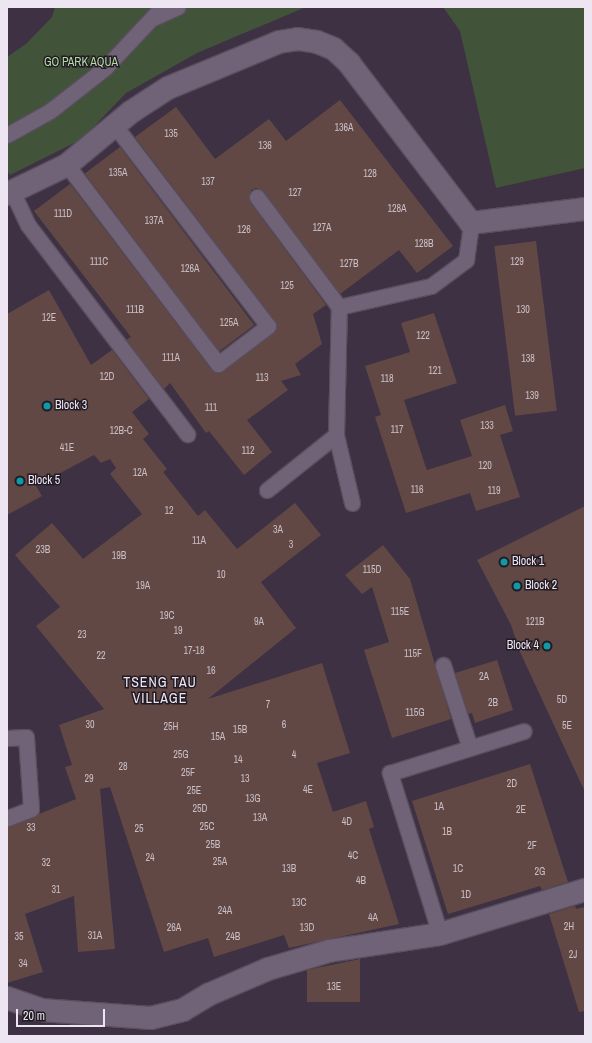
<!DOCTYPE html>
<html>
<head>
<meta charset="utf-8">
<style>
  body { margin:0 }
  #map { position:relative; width:592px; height:1043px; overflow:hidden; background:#3d3143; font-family:"Archivo Narrow",sans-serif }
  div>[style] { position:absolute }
  .green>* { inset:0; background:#41543a }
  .building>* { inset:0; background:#614845; transform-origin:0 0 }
  .roads { filter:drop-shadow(1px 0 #584e5d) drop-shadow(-1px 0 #584e5d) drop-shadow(0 1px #584e5d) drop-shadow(0 -1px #584e5d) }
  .service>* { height:15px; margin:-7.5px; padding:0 7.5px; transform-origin:7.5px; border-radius:7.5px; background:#716377 }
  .minor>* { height:22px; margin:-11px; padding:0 11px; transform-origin:11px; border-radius:11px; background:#716377 }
  .dots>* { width:11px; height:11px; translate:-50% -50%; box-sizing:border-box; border:2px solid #211b24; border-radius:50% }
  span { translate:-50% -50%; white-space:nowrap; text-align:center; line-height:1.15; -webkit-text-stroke:3px #211b24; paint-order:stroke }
  .number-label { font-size:10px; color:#cabec6 }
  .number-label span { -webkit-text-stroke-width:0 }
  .park-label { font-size:12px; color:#b4dca4 }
  .poi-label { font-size:12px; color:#ede5f1 }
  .left { translate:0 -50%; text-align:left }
  .right { translate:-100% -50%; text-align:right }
  .quarter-label { font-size:14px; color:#ede5f1; letter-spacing:1px }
  .frame { position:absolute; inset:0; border:8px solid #ede5f1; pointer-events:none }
  .scale { position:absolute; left:16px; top:1009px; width:89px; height:18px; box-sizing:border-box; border:2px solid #ede5f1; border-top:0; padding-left:5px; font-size:12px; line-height:14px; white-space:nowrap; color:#ede5f1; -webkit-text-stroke:3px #211b24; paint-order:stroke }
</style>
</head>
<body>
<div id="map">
  <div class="green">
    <i style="clip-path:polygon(55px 7px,306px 7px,197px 53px,126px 93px,82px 139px,10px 175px,7px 170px,7px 57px,26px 44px,52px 17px)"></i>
    <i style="clip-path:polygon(443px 7px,585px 7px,585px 168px,496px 188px,460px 31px)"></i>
  </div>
  <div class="building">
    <i style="clip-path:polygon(340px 100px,453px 246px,417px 273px,399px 250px,340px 294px,264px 192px,256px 188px,251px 190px,250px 202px,326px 305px,313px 314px,322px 344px,295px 364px,301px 375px,281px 381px,288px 390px,247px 420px,272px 452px,244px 475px,209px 431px,206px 433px,170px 383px,164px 389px,126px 340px,131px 337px,34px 211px,70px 184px,211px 369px,220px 373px,273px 333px,277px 324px,135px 137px,176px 107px,215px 159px,269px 119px,286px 141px)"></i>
    <i style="left:120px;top:147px;width:223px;height:44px;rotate:53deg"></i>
    <i style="left:536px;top:241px;width:171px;height:42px;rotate:83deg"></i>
    <i style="clip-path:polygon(49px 290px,91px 365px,112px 350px,149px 399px,132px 412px,149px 434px,143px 439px,167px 469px,163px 472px,198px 516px,205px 510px,237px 549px,295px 503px,321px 535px,261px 582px,296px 628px,208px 699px,322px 663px,350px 753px,317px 763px,333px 812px,366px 801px,374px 827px,369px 829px,399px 924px,289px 948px,284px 935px,214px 957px,208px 938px,164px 952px,110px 787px,100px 789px,115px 949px,78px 952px,74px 896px,25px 914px,43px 972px,7px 983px,7px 827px,76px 799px,65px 767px,72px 765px,59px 725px,104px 709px,36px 626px,60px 607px,15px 555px,52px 523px,83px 559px,142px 514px,110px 474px,116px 468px,110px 459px,101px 463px,94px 455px,36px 486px,42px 496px,7px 515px,7px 314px)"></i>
    <i style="clip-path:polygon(434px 313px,457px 383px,404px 400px,426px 468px,427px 470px,472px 456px,460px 420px,505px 405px,513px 431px,500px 435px,520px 497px,476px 511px,470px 493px,406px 513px,375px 417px,381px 415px,365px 366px,410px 352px,401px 323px)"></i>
    <i style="clip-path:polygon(585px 506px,585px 792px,520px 652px,511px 625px,477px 560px)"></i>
    <i style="clip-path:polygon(383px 545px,410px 579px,451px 719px,392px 738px,364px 650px,389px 642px,372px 587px,362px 594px,345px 575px)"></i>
    <i style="clip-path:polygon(497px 660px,513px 710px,475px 723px,472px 713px,468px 714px,455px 673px)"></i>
    <i style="clip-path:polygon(530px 764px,568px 882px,542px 890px,540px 886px,448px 914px,412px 801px)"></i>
    <i style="clip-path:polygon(575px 906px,576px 909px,585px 907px,585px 1011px,579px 1012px,549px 914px)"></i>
    <i style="clip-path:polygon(360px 959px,360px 1002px,307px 1002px,307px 970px)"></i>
  </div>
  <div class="roads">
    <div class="service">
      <i style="left:153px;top:18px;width:27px;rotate:-24deg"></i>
      <i style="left:7px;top:135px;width:49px;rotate:-29.2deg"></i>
      <i style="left:50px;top:111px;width:70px;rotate:-38deg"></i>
      <i style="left:105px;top:68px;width:83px;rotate:-46.9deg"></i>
      <i style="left:67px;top:165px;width:250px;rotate:52.8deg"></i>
      <i style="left:218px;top:364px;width:63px;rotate:-37.2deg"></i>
      <i style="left:268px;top:326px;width:252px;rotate:-127.4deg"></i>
      <i style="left:13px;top:193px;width:35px;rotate:65deg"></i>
      <i style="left:28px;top:225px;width:263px;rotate:52.7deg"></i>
      <i style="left:257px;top:197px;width:137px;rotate:53.3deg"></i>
      <i style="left:267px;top:490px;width:88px;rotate:-38.6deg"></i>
      <i style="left:352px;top:503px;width:70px;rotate:-103.2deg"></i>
      <i style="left:336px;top:435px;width:128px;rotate:-88.7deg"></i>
      <i style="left:339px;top:307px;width:94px;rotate:-12.9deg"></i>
      <i style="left:431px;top:286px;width:44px;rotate:-36.6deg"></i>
      <i style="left:466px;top:260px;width:37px;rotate:-82deg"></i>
      <i style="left:443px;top:665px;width:87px;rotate:72deg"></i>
      <i style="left:7px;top:738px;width:19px;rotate:-3deg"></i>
      <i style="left:26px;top:737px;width:72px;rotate:86deg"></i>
      <i style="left:31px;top:809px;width:26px;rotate:159deg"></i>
      <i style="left:440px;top:934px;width:169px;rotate:-107.3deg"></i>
      <i style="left:390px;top:773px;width:140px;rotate:-17.4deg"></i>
    </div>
    <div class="minor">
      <i style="left:7px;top:194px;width:67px;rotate:-25.8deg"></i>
      <i style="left:67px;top:165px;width:83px;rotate:-39.6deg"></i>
      <i style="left:131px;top:112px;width:44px;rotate:-33deg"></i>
      <i style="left:168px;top:88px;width:120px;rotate:-22.5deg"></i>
      <i style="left:279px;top:42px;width:19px;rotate:-9deg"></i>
      <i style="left:298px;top:39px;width:19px;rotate:9deg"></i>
      <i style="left:317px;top:42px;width:18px;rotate:22deg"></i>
      <i style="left:334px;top:49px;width:21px;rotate:43deg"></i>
      <i style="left:349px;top:63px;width:201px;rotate:52.7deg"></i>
      <i style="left:471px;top:223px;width:115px;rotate:-7deg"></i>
      <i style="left:7px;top:998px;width:36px;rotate:19deg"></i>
      <i style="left:41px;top:1010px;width:110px;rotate:4.2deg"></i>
      <i style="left:151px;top:1018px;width:33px;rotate:-14deg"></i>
      <i style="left:183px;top:1010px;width:31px;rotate:-31deg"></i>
      <i style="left:210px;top:994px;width:63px;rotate:-23.3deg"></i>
      <i style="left:268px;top:969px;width:64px;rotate:-16.4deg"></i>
      <i style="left:329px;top:951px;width:112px;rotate:-8.7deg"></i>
      <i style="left:440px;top:934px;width:152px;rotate:-16.9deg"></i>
    </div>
  </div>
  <div class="dots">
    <i style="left:47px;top:406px;background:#0f9aa8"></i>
    <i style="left:20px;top:481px;background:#0f9aa8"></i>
    <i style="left:504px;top:562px;background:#0f9aa8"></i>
    <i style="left:517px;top:586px;background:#0f9aa8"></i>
    <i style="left:547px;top:646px;background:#0f9aa8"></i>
  </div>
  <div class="number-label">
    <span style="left:344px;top:128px">136A</span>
    <span style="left:171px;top:134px">135</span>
    <span style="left:265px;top:146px">136</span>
    <span style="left:118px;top:173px">135A</span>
    <span style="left:370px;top:174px">128</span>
    <span style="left:208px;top:182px">137</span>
    <span style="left:295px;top:193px">127</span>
    <span style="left:397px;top:209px">128A</span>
    <span style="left:63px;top:214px">111D</span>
    <span style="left:154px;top:221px">137A</span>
    <span style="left:322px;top:228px">127A</span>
    <span style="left:244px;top:230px">126</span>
    <span style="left:424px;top:244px">128B</span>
    <span style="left:99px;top:262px">111C</span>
    <span style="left:517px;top:262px">129</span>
    <span style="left:349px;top:264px">127B</span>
    <span style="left:190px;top:269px">126A</span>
    <span style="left:287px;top:286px">125</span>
    <span style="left:135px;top:310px">111B</span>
    <span style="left:523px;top:310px">130</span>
    <span style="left:49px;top:318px">12E</span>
    <span style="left:229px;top:323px">125A</span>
    <span style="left:423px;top:336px">122</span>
    <span style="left:171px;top:358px">111A</span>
    <span style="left:528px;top:359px">138</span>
    <span style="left:435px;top:371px">121</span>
    <span style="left:107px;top:377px">12D</span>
    <span style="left:262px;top:378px">113</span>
    <span style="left:387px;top:379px">118</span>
    <span style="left:532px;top:396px">139</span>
    <span style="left:211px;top:408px">111</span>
    <span style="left:487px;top:426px">133</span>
    <span style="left:397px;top:430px">117</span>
    <span style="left:121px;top:431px">12B-C</span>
    <span style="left:67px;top:448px">41E</span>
    <span style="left:248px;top:451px">112</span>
    <span style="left:485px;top:466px">120</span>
    <span style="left:140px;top:473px">12A</span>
    <span style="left:417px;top:490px">116</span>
    <span style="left:494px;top:491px">119</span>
    <span style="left:169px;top:511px">12</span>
    <span style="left:278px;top:530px">3A</span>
    <span style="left:199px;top:541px">11A</span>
    <span style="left:291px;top:545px">3</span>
    <span style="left:43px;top:550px">23B</span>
    <span style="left:119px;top:556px">19B</span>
    <span style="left:372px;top:570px">115D</span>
    <span style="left:221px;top:575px">10</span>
    <span style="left:143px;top:586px">19A</span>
    <span style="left:400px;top:612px">115E</span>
    <span style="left:167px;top:616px">19C</span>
    <span style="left:259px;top:622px">9A</span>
    <span style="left:535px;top:622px">121B</span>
    <span style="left:178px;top:631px">19</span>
    <span style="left:82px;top:635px">23</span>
    <span style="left:194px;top:651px">17-18</span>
    <span style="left:413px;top:654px">115F</span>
    <span style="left:101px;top:656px">22</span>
    <span style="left:211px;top:671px">16</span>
    <span style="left:484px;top:677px">2A</span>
    <span style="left:562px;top:700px">5D</span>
    <span style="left:493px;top:703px">2B</span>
    <span style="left:268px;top:705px">7</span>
    <span style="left:415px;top:713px">115G</span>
    <span style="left:90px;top:725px">30</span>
    <span style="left:284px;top:725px">6</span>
    <span style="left:567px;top:726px">5E</span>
    <span style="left:171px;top:727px">25H</span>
    <span style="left:240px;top:730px">15B</span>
    <span style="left:218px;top:737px">15A</span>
    <span style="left:181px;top:755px">25G</span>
    <span style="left:294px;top:755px">4</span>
    <span style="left:238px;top:760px">14</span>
    <span style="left:123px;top:767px">28</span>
    <span style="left:188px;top:773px">25F</span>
    <span style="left:89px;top:779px">29</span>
    <span style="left:245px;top:779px">13</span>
    <span style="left:512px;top:784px">2D</span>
    <span style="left:308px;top:790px">4E</span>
    <span style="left:194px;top:791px">25E</span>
    <span style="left:253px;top:799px">13G</span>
    <span style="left:439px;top:807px">1A</span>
    <span style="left:200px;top:809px">25D</span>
    <span style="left:521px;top:810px">2E</span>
    <span style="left:260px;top:818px">13A</span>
    <span style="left:347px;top:822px">4D</span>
    <span style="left:207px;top:827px">25C</span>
    <span style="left:31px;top:828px">33</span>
    <span style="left:139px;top:829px">25</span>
    <span style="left:447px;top:832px">1B</span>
    <span style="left:213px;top:845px">25B</span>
    <span style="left:532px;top:846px">2F</span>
    <span style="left:353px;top:856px">4C</span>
    <span style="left:150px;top:858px">24</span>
    <span style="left:220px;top:862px">25A</span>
    <span style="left:46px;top:863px">32</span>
    <span style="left:289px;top:869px">13B</span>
    <span style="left:458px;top:869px">1C</span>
    <span style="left:540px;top:872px">2G</span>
    <span style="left:361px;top:881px">4B</span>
    <span style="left:56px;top:890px">31</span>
    <span style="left:466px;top:895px">1D</span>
    <span style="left:299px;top:903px">13C</span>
    <span style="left:225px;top:911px">24A</span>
    <span style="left:373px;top:918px">4A</span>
    <span style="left:569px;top:927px">2H</span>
    <span style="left:174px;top:928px">26A</span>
    <span style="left:307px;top:928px">13D</span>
    <span style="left:95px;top:936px">31A</span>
    <span style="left:19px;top:937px">35</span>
    <span style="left:233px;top:937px">24B</span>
    <span style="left:573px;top:955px">2J</span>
    <span style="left:23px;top:964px">34</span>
    <span style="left:334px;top:987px">13E</span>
  </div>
  <div class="park-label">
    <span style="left:81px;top:63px">GO PARK AQUA</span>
  </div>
  <div class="poi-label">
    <span class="left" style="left:55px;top:406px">Block 3</span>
    <span class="left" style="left:28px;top:481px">Block 5</span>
    <span class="left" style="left:512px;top:562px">Block 1</span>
    <span class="left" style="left:525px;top:586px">Block 2</span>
    <span class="right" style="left:539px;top:646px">Block 4</span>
  </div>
  <div class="quarter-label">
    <span style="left:160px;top:690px">TSENG TAU<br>VILLAGE</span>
  </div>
  <div class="frame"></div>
  <div class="scale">20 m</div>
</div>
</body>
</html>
